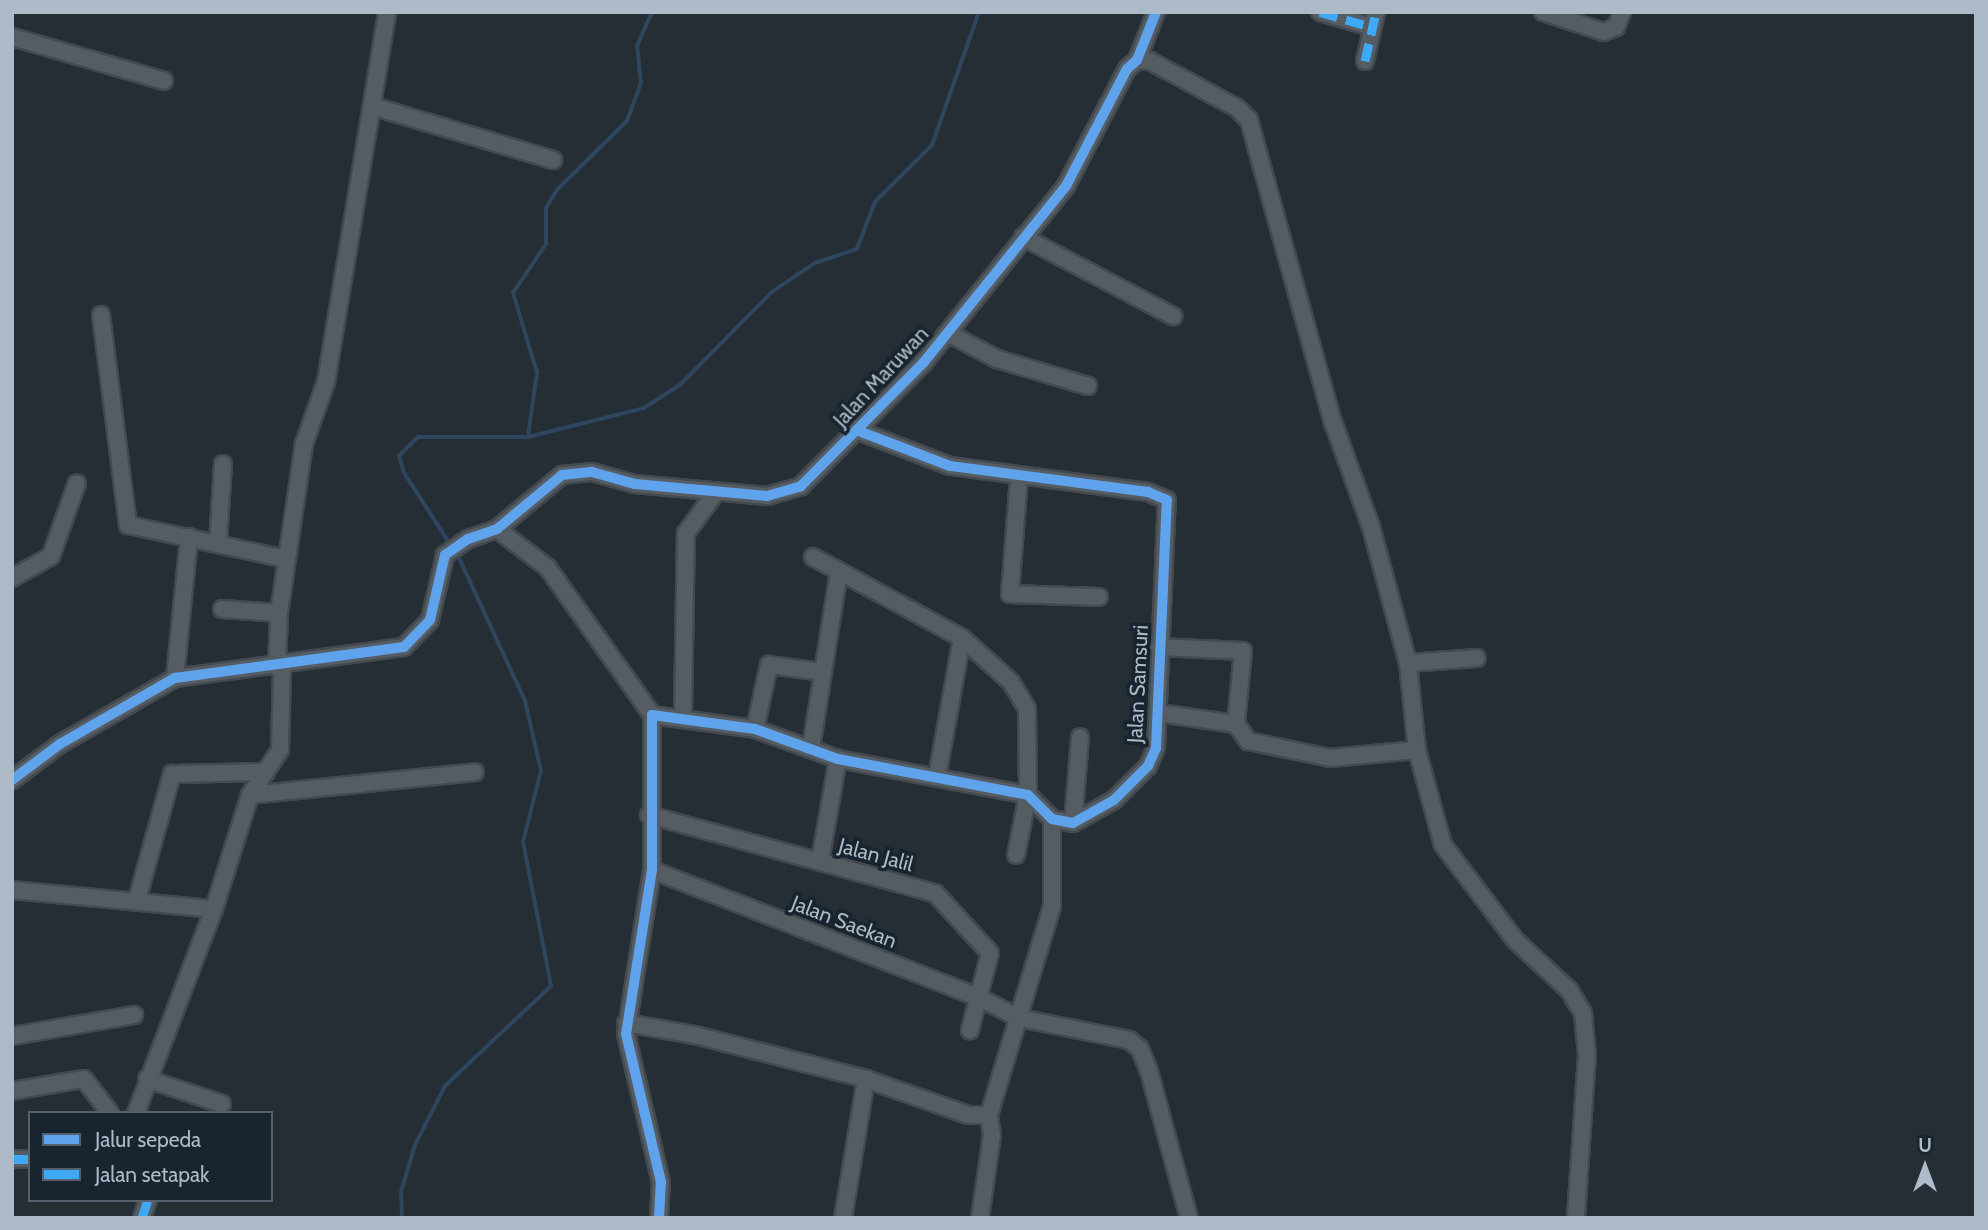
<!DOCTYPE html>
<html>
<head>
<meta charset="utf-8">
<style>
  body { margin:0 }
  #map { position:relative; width:1988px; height:1230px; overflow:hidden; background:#252d35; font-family:Cabin,sans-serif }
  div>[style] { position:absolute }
  .stream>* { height:3.5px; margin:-1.75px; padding:0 1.75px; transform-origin:1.75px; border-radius:1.75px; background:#2e465e }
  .roads { filter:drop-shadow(2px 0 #43494f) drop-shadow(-2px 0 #43494f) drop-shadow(0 2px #43494f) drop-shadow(0 -2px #43494f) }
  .minor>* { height:16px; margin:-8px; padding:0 8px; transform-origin:8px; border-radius:8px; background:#555c62 }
  .quiet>* { height:9px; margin-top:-4.5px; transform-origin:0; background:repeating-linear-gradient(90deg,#3fa9f5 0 18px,transparent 0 27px) }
  .cycleway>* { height:10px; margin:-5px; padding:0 5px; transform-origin:5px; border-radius:5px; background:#60a3ed }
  span { translate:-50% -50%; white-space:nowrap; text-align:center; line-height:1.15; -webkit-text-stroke:7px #18242f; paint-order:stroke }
  .street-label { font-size:21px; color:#adbac7 }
  .frame { position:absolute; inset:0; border:14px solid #adbac7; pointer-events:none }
  .legend { position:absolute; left:28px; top:1111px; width:245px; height:91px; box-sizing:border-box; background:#18242f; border:2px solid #54606c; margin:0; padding:9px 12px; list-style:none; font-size:21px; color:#adbac7 }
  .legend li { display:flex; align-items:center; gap:14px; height:35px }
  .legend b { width:35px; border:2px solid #54606c }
  .north { position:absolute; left:1890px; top:1132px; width:70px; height:70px; -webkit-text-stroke:5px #18242f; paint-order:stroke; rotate:0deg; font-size:19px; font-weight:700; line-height:28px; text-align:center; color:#adbac7 }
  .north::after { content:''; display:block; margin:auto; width:24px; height:32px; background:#adbac7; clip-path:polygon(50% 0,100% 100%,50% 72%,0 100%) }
</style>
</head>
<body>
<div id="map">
  <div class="stream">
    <i style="left:528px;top:436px;width:64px;rotate:-81.9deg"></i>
    <i style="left:537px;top:373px;width:84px;rotate:-106.7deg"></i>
    <i style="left:513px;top:293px;width:59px;rotate:-56deg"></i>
    <i style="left:546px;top:244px;width:36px;rotate:-90deg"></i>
    <i style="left:546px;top:208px;width:22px;rotate:-58deg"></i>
    <i style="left:558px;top:189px;width:97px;rotate:-44.6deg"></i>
    <i style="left:627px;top:121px;width:40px;rotate:-69.8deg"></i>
    <i style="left:641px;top:83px;width:37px;rotate:-96deg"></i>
    <i style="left:637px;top:46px;width:37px;rotate:-66deg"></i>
    <i style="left:451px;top:546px;width:87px;rotate:-122.8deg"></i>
    <i style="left:404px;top:473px;width:18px;rotate:-106deg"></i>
    <i style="left:399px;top:456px;width:27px;rotate:-45deg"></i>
    <i style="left:418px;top:437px;width:110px"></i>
    <i style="left:528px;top:437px;width:120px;rotate:-14deg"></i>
    <i style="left:644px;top:408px;width:43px;rotate:-32.6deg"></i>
    <i style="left:680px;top:385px;width:131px;rotate:-45.3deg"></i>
    <i style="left:772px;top:292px;width:52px;rotate:-34deg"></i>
    <i style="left:815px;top:263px;width:44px;rotate:-18.4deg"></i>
    <i style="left:857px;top:249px;width:50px;rotate:-69deg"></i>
    <i style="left:875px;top:202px;width:81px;rotate:-45deg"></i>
    <i style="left:932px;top:145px;width:141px;rotate:-70.5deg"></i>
    <i style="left:402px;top:1218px;width:26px;rotate:-92deg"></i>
    <i style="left:401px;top:1192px;width:49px;rotate:-73.4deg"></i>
    <i style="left:415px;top:1145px;width:66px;rotate:-63deg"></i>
    <i style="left:445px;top:1086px;width:146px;rotate:-43.3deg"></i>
    <i style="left:551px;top:986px;width:147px;rotate:-101deg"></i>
    <i style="left:523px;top:842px;width:73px;rotate:-75.8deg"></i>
    <i style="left:541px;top:771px;width:72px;rotate:-102.9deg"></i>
    <i style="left:525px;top:701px;width:164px;rotate:-114.8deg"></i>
  </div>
  <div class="roads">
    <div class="minor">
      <i style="left:1320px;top:12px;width:54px;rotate:16.1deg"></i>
      <i style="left:1543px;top:12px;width:64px;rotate:18.2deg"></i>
      <i style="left:1604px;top:32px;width:13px;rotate:-23deg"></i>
      <i style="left:1616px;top:27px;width:16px;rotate:-68deg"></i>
      <i style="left:12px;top:37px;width:158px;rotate:16.1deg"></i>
      <i style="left:1137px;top:60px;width:13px;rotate:4deg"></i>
      <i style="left:1150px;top:61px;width:99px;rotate:28.4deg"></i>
      <i style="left:1237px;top:108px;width:17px;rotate:45deg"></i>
      <i style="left:1249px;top:120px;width:313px;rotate:74.5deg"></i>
      <i style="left:1333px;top:422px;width:112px;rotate:70.1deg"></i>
      <i style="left:1371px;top:527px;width:141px;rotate:74.8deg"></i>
      <i style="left:1408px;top:663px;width:87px;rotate:84.1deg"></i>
      <i style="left:1417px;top:750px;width:98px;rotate:74.7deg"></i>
      <i style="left:1443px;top:845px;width:119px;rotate:52.8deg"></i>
      <i style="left:1515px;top:940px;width:74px;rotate:42.8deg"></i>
      <i style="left:1569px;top:990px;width:27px;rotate:59deg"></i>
      <i style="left:1583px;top:1013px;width:42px;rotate:84.6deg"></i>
      <i style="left:1587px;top:1055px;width:163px;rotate:93.9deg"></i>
      <i style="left:1365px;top:61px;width:50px;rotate:-77.3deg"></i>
      <i style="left:372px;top:106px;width:189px;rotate:16.6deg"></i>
      <i style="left:1023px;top:237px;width:170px;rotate:27.8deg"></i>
      <i style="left:101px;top:315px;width:212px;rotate:82.7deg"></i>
      <i style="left:128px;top:525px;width:162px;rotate:12.1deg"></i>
      <i style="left:948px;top:333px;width:55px;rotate:28deg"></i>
      <i style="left:997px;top:359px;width:95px;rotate:16.5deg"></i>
      <i style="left:1019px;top:477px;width:117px;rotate:94.4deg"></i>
      <i style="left:1010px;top:594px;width:89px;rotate:1.9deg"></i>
      <i style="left:497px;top:529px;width:64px;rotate:37.4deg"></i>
      <i style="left:548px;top:568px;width:180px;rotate:54.7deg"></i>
      <i style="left:218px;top:543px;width:79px;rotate:-86.4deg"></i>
      <i style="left:813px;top:557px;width:170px;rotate:28.5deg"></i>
      <i style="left:962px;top:638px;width:66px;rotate:41.9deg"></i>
      <i style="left:1011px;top:682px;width:31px;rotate:59deg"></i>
      <i style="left:1027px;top:709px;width:86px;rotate:89.3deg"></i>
      <i style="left:1028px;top:795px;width:61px;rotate:101.3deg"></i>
      <i style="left:12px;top:578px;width:45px;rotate:-29.4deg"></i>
      <i style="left:51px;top:556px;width:77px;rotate:-70.4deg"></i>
      <i style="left:222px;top:609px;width:57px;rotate:4deg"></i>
      <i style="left:1159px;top:647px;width:84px;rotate:2.7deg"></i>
      <i style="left:1243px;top:651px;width:73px;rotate:95.5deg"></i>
      <i style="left:1236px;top:724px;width:21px;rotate:55deg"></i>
      <i style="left:1248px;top:741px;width:84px;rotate:11.7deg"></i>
      <i style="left:1330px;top:758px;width:87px;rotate:-5.3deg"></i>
      <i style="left:1408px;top:663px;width:69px;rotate:-4.1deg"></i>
      <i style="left:277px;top:667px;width:54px;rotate:-87.9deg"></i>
      <i style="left:279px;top:613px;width:171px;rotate:-81.6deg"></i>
      <i style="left:304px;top:444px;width:66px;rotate:-70.5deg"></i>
      <i style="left:326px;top:382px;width:375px;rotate:-80.6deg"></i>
      <i style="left:175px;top:678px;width:142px;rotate:-84.3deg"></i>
      <i style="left:1158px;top:713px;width:79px;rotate:8deg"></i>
      <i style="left:683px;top:716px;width:183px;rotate:-89.1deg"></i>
      <i style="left:686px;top:533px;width:51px;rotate:-53.8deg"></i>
      <i style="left:755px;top:729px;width:66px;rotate:-77.7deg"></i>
      <i style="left:769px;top:665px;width:53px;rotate:7.5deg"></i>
      <i style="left:811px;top:748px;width:179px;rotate:-81deg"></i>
      <i style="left:937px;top:777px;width:141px;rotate:-79.8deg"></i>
      <i style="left:12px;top:780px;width:60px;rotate:-36.9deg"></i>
      <i style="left:60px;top:744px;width:133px;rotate:-29.9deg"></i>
      <i style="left:175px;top:678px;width:231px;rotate:-7.7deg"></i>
      <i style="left:404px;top:647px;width:37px;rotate:-46deg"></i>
      <i style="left:430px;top:620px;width:67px;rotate:-77deg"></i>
      <i style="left:445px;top:555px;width:28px;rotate:-35deg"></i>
      <i style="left:468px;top:539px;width:31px;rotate:-19deg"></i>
      <i style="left:497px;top:529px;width:85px;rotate:-39.7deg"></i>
      <i style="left:562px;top:475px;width:30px;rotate:-6deg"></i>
      <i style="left:592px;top:472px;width:45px;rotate:15.6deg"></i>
      <i style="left:635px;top:484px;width:133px;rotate:5.2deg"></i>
      <i style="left:767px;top:496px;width:35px;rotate:-16deg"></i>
      <i style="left:801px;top:486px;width:175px;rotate:-45.2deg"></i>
      <i style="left:924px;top:362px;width:226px;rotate:-51.1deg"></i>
      <i style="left:1066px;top:186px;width:132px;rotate:-62.5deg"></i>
      <i style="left:1127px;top:69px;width:13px;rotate:-42deg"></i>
      <i style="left:1137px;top:60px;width:52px;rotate:-68.4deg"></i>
      <i style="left:250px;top:795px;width:226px;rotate:-5.8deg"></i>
      <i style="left:649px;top:815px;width:296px;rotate:15.3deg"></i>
      <i style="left:935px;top:893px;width:81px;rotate:47.5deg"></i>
      <i style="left:990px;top:953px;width:80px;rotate:104.6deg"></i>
      <i style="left:1073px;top:823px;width:86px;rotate:-85.3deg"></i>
      <i style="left:820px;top:861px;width:104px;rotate:-80deg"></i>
      <i style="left:652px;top:870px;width:348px;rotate:21.3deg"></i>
      <i style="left:976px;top:996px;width:48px;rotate:27.1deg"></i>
      <i style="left:1019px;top:1018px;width:112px;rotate:11.3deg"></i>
      <i style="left:1129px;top:1040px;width:14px;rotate:39deg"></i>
      <i style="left:1140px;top:1049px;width:24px;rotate:68deg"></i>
      <i style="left:1149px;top:1071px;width:152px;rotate:74.8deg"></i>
      <i style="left:12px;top:890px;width:203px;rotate:5.4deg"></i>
      <i style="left:137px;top:900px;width:131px;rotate:-74.5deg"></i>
      <i style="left:172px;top:774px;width:94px;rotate:-1.2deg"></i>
      <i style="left:626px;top:1023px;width:70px;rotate:9.9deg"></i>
      <i style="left:695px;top:1035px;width:177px;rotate:14.4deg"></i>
      <i style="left:866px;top:1079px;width:108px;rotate:19.4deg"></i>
      <i style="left:968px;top:1115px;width:21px"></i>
      <i style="left:12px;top:1036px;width:124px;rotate:-9.8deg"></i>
      <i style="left:147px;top:1079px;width:79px;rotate:18.4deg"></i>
      <i style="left:12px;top:1091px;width:73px;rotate:-9.5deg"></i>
      <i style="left:84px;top:1079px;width:43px;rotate:52.6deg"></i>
      <i style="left:136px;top:1113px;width:218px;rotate:-69.1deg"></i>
      <i style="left:214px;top:909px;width:120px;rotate:-72.5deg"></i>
      <i style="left:250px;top:795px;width:54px;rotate:-56.3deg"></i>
      <i style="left:280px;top:750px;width:84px;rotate:-88.6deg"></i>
      <i style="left:12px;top:1159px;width:18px"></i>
      <i style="left:142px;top:1218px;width:19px;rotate:-72deg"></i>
      <i style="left:659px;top:1218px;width:36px;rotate:-87deg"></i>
      <i style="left:661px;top:1182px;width:152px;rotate:-103.3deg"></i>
      <i style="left:626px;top:1034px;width:166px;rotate:-81deg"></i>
      <i style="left:652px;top:870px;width:155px;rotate:-90deg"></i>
      <i style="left:652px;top:715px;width:104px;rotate:7.7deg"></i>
      <i style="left:755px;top:729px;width:88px;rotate:19.9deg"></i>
      <i style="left:838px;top:759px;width:193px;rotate:10.7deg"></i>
      <i style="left:1028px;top:795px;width:34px;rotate:45deg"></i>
      <i style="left:1052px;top:819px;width:21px;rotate:11deg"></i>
      <i style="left:1073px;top:823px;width:47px;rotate:-29.3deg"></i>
      <i style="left:1114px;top:800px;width:48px;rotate:-45deg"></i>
      <i style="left:1148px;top:766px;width:20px;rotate:-66deg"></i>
      <i style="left:1156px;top:748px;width:248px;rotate:-87.5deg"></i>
      <i style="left:1167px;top:500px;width:21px;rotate:-157deg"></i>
      <i style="left:1148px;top:492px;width:200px;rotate:-172.5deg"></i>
      <i style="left:950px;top:466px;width:97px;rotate:-159deg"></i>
      <i style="left:843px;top:1218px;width:141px;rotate:-80.6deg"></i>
      <i style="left:980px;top:1218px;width:84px;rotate:-81.8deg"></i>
      <i style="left:992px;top:1135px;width:20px;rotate:-99deg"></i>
      <i style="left:989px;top:1115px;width:218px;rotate:-73.2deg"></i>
      <i style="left:1052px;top:906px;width:87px;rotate:-90deg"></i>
    </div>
  </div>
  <div class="quiet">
    <i style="left:1320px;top:12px;width:54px;rotate:16.1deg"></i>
    <i style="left:1365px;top:61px;width:50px;rotate:-77.3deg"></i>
    <i style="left:12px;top:1159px;width:18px"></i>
    <i style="left:142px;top:1218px;width:19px;rotate:-72deg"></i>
  </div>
  <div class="cycleway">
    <i style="left:12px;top:780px;width:60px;rotate:-36.9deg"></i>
    <i style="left:60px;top:744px;width:133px;rotate:-29.9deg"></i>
    <i style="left:175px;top:678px;width:231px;rotate:-7.7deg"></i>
    <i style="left:404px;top:647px;width:37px;rotate:-46deg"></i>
    <i style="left:430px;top:620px;width:67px;rotate:-77deg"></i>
    <i style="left:445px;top:555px;width:28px;rotate:-35deg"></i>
    <i style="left:468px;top:539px;width:31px;rotate:-19deg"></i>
    <i style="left:497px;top:529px;width:85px;rotate:-39.7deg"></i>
    <i style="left:562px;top:475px;width:30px;rotate:-6deg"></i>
    <i style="left:592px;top:472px;width:45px;rotate:15.6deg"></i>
    <i style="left:635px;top:484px;width:133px;rotate:5.2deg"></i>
    <i style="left:767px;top:496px;width:35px;rotate:-16deg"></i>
    <i style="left:801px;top:486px;width:175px;rotate:-45.2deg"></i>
    <i style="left:924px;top:362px;width:226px;rotate:-51.1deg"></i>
    <i style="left:1066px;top:186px;width:132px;rotate:-62.5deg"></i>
    <i style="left:1127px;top:69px;width:13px;rotate:-42deg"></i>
    <i style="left:1137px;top:60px;width:52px;rotate:-68.4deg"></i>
    <i style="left:659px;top:1218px;width:36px;rotate:-87deg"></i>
    <i style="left:661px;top:1182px;width:152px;rotate:-103.3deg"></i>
    <i style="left:626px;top:1034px;width:166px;rotate:-81deg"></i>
    <i style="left:652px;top:870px;width:155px;rotate:-90deg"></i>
    <i style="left:652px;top:715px;width:104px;rotate:7.7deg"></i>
    <i style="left:755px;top:729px;width:88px;rotate:19.9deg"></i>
    <i style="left:838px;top:759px;width:193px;rotate:10.7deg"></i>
    <i style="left:1028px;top:795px;width:34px;rotate:45deg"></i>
    <i style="left:1052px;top:819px;width:21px;rotate:11deg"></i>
    <i style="left:1073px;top:823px;width:47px;rotate:-29.3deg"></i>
    <i style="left:1114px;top:800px;width:48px;rotate:-45deg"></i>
    <i style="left:1148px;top:766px;width:20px;rotate:-66deg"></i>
    <i style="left:1156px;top:748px;width:248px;rotate:-87.5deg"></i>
    <i style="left:1167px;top:500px;width:21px;rotate:-157deg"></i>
    <i style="left:1148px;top:492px;width:200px;rotate:-172.5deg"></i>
    <i style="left:950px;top:466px;width:97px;rotate:-159deg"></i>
  </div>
  <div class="street-label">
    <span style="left:881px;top:377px;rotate:-47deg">Jalan Maruwan</span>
    <span style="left:1138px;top:684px;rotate:-87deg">Jalan Samsuri</span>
    <span style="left:876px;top:855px;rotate:15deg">Jalan Jalil</span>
    <span style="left:844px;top:922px;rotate:21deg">Jalan Saekan</span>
  </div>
  <div class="frame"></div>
  <ul class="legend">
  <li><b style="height:9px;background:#60a3ed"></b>Jalur sepeda</li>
  <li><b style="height:9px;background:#3fa9f5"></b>Jalan setapak</li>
  </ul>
  <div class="north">U</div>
</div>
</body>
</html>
